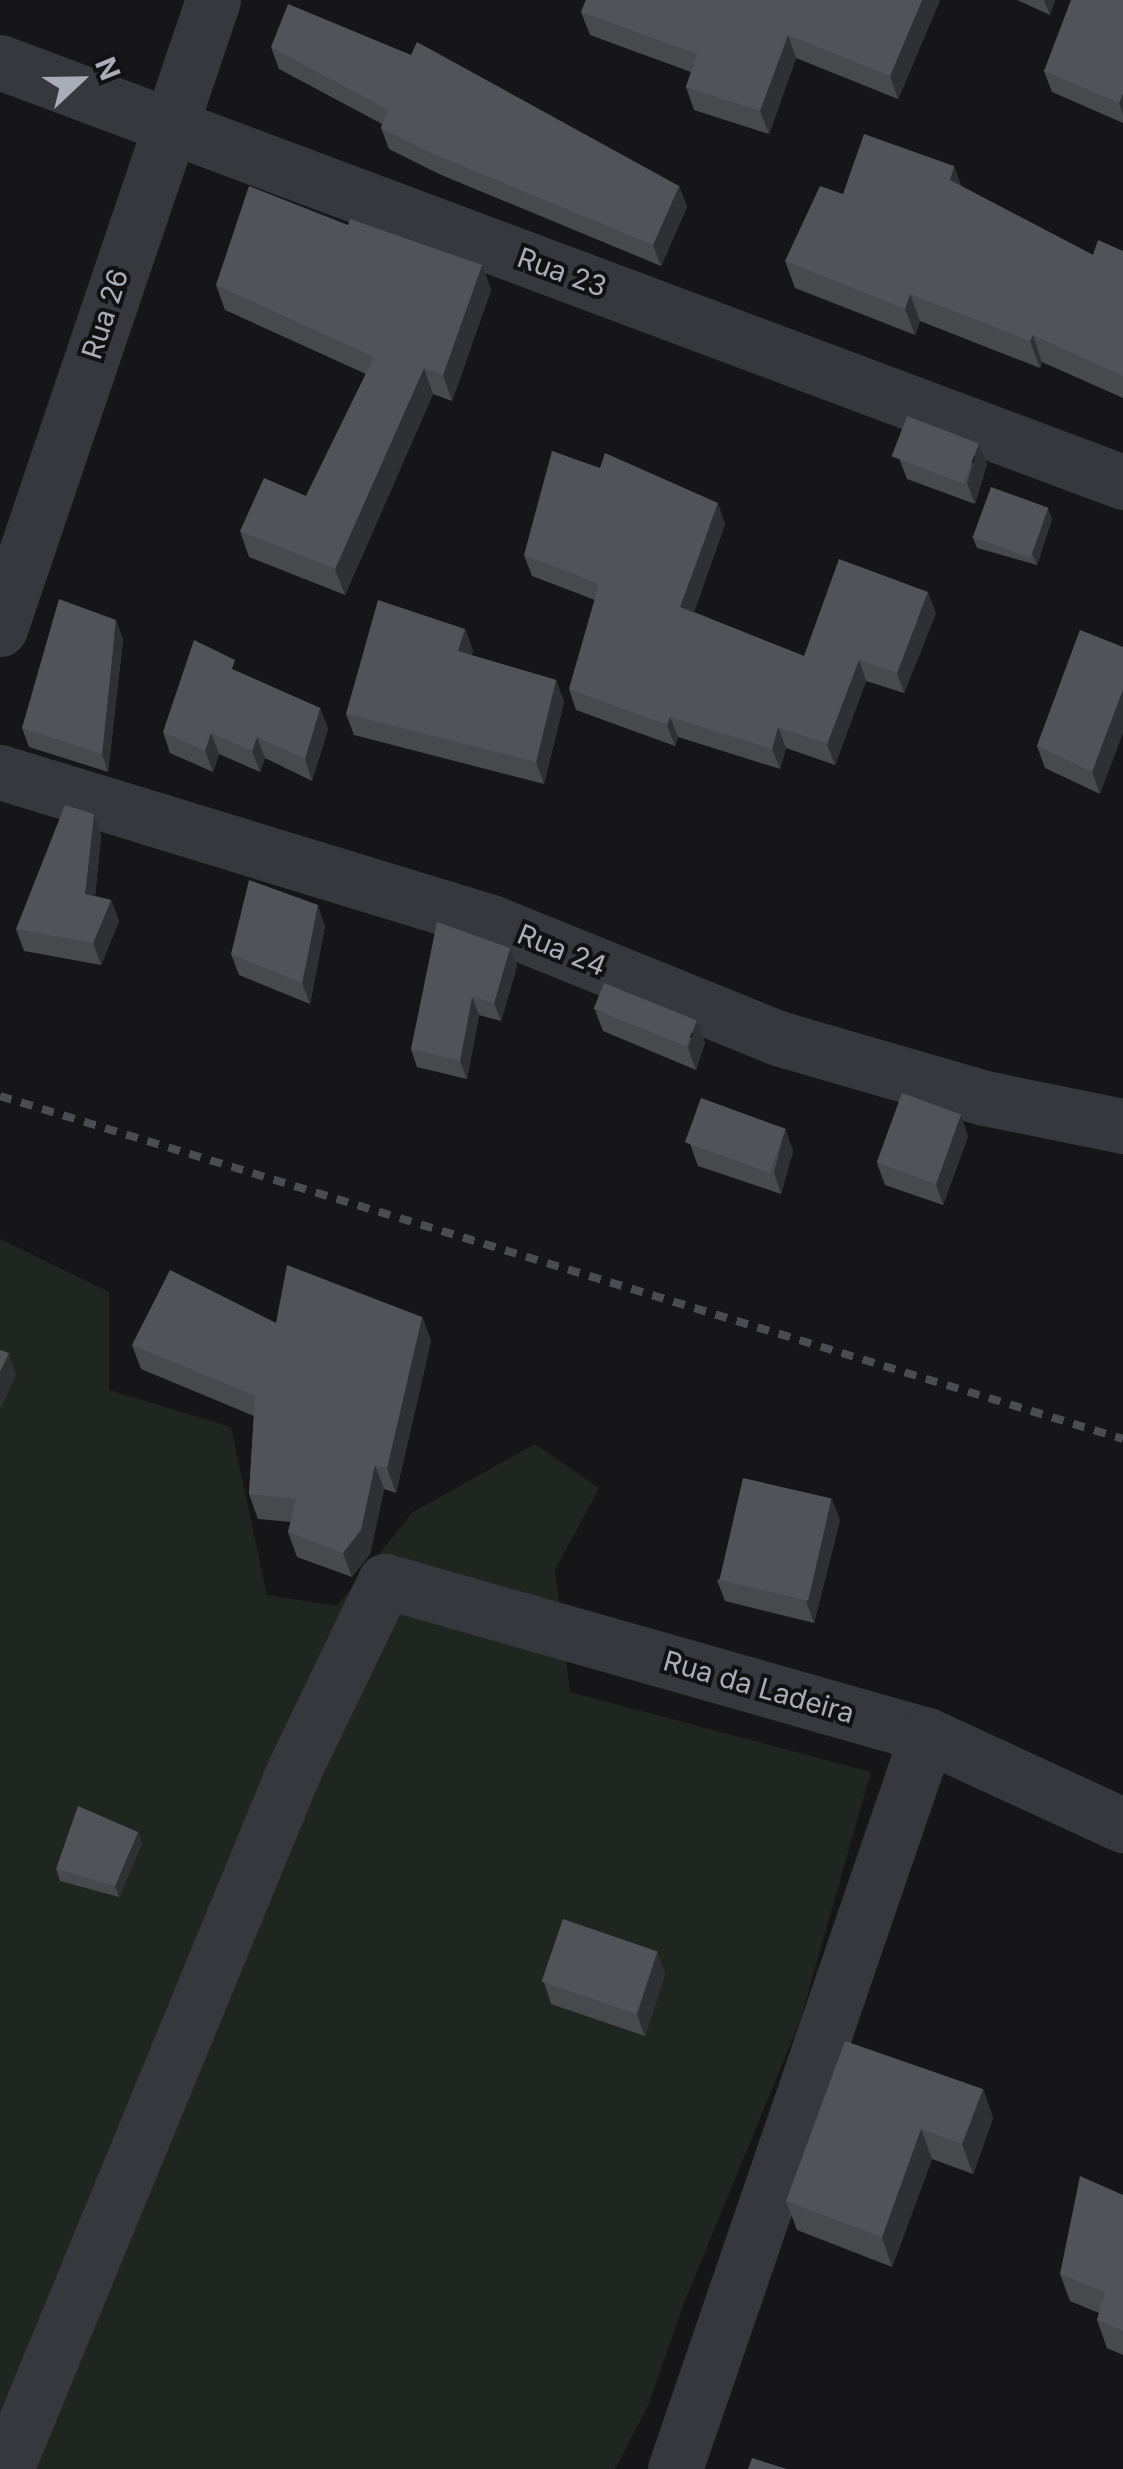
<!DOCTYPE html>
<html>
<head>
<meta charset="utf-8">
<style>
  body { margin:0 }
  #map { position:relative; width:1123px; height:2469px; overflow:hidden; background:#161618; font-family:Inter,sans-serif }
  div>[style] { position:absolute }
  .green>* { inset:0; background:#1e261f }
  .minor>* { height:55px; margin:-27.5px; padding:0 27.5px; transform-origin:27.5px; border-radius:27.5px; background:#37383d }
  .rail>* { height:8px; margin-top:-4px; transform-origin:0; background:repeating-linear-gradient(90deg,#4a4c52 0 12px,transparent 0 22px) }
  .wall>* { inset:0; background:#47494d }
  .shaded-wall>* { inset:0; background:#2f3033 }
  .building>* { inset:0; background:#525359; transform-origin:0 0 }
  span { translate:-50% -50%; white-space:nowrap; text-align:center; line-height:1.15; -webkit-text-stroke:8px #111113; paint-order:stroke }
  .street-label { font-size:28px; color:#a8adb8 }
  .north { position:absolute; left:30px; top:30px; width:100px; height:100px; -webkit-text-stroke:8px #111113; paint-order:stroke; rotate:68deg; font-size:28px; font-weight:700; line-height:40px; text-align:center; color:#a8adb8 }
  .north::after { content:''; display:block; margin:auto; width:35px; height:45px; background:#a8adb8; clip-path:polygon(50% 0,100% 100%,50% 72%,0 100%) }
</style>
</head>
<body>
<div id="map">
  <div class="green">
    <i style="clip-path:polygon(0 1239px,109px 1292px,109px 1390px,231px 1427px,267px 1595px,337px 1606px,413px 1512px,535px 1444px,599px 1488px,555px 1570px,570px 1692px,871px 1772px,800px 2021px,684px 2303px,648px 2406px,615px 2469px,0 2469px)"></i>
  </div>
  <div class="minor">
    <i style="left:0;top:62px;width:1199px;rotate:20.51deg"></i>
    <i style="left:0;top:629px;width:664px;rotate:-71.29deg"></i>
    <i style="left:0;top:772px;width:513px;rotate:16.99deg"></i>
    <i style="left:491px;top:922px;width:310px;rotate:22deg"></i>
    <i style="left:778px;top:1038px;width:216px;rotate:16.2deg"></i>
    <i style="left:985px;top:1098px;width:141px;rotate:11.5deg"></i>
    <i style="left:6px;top:2469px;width:756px;rotate:-67.61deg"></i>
    <i style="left:294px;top:1770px;width:210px;rotate:-64.3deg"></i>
    <i style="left:385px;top:1581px;width:563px;rotate:15.86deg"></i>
    <i style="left:927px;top:1735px;width:216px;rotate:24.7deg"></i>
    <i style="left:675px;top:2469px;width:776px;rotate:-71.05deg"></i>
  </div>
  <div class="rail">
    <i style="left:0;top:1096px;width:1174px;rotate:16.98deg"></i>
  </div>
  <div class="wall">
    <i style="clip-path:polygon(586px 0,940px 0,898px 99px,796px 58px,769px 134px,694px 110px,686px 87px,691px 72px,590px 35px,581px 12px)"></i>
    <i style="clip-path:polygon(1017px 0,1055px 0,1050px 15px)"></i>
    <i style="clip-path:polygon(1123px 0,1123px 123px,1052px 92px,1044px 71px)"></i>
    <i style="clip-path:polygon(271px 47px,679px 186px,687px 207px,661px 266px,439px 174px,389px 149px,381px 128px,382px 124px,279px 69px)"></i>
    <i style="clip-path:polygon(954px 166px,961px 186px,1093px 255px,1123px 251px,1123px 398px,1042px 362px,1040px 368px,920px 321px,915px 335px,795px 288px,785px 261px,843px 194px)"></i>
    <i style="clip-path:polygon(482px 265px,491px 290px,452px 401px,433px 394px,345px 595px,249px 557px,240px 531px,306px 496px,366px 374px,225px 310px,216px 285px)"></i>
    <i style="clip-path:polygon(899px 458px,987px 464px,975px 504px,907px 479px)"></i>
    <i style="clip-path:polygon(1052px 519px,1037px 565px,977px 548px,972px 536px)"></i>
    <i style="clip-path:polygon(725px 524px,694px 612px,804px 656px,936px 613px,904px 693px,866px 681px,835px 765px,786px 748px,780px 769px,678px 737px,675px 746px,576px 710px,569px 689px,595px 600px,532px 576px,524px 555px)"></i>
    <i style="clip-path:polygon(465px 629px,473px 651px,471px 655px,556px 680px,564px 702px,544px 784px,354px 735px,346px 714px)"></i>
    <i style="clip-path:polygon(1080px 630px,1100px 794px,1045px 768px,1037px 746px)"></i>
    <i style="clip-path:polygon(123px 639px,108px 772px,29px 747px,22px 728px)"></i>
    <i style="clip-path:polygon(239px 672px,320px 708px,328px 729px,312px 781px,265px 758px,260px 772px,219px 754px,213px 772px,170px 753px,163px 732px)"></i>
    <i style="clip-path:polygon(94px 814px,101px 836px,95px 896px,111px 900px,119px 921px,101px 965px,24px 951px,16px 929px)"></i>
    <i style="clip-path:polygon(325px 926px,310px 1004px,239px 975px,231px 954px)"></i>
    <i style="clip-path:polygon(510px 948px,517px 966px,501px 1021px,479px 1015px,467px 1079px,417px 1067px,411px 1049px)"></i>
    <i style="clip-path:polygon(595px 1010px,705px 1042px,696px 1070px,603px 1031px)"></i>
    <i style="clip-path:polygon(785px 1129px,793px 1151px,781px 1194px,698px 1166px,690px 1144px)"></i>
    <i style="clip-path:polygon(968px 1136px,943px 1205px,885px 1185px,877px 1163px)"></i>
    <i style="clip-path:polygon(422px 1317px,431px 1341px,396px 1493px,384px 1489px,370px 1554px,352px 1577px,297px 1557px,288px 1532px,291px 1522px,258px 1519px,249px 1494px,254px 1416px,141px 1369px,132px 1345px,276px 1323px)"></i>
    <i style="clip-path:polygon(840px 1520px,814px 1623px,725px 1601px,717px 1580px)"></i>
    <i style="clip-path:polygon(138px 1832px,142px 1843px,119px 1897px,60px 1881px,56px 1869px)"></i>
    <i style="clip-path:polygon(657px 1952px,665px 1974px,645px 2036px,551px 2004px,544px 1982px)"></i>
    <i style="clip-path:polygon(983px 2089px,993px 2118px,973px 2174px,932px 2159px,892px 2267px,797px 2230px,786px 2201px)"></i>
    <i style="clip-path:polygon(1123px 2195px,1123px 2355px,1107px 2348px,1097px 2320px,1099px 2313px,1070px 2301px,1060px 2274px)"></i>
  </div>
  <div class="shaded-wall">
    <i style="clip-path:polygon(922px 0,940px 0,898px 99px,890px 76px)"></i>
    <i style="clip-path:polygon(1044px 0,1055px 0,1050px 15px)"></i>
    <i style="clip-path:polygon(788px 35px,796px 58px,769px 134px,760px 111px)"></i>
    <i style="clip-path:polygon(1123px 93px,1123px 115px,1119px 103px)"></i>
    <i style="clip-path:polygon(954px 166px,964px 193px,950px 180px)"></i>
    <i style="clip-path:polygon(679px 186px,687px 207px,661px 266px,653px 245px)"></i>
    <i style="clip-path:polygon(482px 265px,491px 290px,452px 401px,443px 375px)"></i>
    <i style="clip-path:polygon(910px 294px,920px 321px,915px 335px,905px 309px)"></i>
    <i style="clip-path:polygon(1033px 335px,1042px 362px,1040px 368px,1030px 341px)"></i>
    <i style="clip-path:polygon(424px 368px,433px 394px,345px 595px,335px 569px)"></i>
    <i style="clip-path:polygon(979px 443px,987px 464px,975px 504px,967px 483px)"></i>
    <i style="clip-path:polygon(718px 503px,725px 524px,688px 628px,680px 607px)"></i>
    <i style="clip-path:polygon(1048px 508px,1052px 519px,1037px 565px,1032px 554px)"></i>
    <i style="clip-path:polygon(928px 592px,936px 613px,904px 693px,897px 673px)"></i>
    <i style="clip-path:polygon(116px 620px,123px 639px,108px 772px,102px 754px)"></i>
    <i style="clip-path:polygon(465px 629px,473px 651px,466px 672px,458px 651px)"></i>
    <i style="clip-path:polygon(859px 660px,866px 681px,835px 765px,827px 744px)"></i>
    <i style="clip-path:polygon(556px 680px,564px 702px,544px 784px,536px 762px)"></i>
    <i style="clip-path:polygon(1123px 690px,1123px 733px,1100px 794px,1092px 772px)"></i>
    <i style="clip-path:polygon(320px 708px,328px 729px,312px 781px,305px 759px)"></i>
    <i style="clip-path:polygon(670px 717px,678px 737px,675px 746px,667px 725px)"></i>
    <i style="clip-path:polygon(778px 727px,786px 748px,780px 769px,772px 749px)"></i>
    <i style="clip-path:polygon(211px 733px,219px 754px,213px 772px,205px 751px)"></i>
    <i style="clip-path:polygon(257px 737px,265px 758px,260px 772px,252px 751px)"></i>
    <i style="clip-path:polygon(94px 814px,101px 836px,93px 915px,85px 894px)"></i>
    <i style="clip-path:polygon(111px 900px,119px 921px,101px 965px,93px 943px)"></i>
    <i style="clip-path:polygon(318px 905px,325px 926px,310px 1004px,302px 983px)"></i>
    <i style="clip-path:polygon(510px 948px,517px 966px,501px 1021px,494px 1003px)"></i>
    <i style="clip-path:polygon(472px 997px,479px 1015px,467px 1079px,460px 1061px)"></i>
    <i style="clip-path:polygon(697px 1021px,705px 1042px,696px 1070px,688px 1048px)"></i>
    <i style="clip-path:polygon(961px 1115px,968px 1136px,943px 1205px,936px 1184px)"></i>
    <i style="clip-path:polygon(785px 1129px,793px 1151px,781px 1194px,774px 1172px)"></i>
    <i style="clip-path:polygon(422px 1317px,431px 1341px,396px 1493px,387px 1468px)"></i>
    <i style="clip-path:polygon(9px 1353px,16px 1375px,0 1410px,0 1372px)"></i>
    <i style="clip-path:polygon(375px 1465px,384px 1489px,370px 1554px,352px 1577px,343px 1553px)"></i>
    <i style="clip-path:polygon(832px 1499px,840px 1520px,814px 1623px,806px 1601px)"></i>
    <i style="clip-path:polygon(138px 1832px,142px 1843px,119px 1897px,115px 1886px)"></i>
    <i style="clip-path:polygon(657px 1952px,665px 1974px,645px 2036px,637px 2015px)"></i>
    <i style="clip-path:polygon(983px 2089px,993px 2118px,973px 2174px,962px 2144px)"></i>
    <i style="clip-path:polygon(921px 2129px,932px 2159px,892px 2267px,882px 2237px)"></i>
  </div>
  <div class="building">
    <i style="clip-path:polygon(586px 0,922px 0,890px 76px,788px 35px,760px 111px,686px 87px,697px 54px,581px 12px)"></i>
    <i style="clip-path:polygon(1071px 0,1123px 0,1123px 93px,1119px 103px,1044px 71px)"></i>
    <i style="clip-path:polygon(288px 4px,411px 55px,417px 42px,679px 186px,653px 245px,431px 153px,381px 128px,388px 110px,271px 47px)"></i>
    <i style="clip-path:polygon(864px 134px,954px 166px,950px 180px,1093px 255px,1098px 240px,1123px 251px,1123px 376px,1033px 335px,1030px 341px,910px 294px,905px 309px,785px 261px,820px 186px,843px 194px)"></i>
    <i style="clip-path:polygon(249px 186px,348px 225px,350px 219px,482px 265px,443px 375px,424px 368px,335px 569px,240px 531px,264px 478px,306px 496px,374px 357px,216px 285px)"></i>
    <i style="left:907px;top:416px;width:77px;height:43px;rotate:21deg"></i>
    <i style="clip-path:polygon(552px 451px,600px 468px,605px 453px,718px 503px,680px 607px,804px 656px,839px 559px,928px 592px,897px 673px,859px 660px,827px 744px,778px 727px,772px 749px,670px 717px,667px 725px,569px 689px,599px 584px,524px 555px)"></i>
    <i style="left:991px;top:487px;width:61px;height:53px;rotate:20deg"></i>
    <i style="clip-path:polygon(59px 599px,116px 620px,102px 754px,22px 728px)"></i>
    <i style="clip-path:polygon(378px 600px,465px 629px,458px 651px,556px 680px,536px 762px,346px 714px)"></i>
    <i style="clip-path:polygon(1080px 630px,1123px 647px,1123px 690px,1092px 772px,1037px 746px)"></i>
    <i style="clip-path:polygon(194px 640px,235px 660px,232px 669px,320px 708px,305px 759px,257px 737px,252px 751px,211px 733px,205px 751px,163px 732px)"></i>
    <i style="clip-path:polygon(65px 805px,94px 814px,85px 894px,111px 900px,93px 943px,16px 929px)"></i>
    <i style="clip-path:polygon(249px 880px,318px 905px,302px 983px,231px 954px)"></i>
    <i style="clip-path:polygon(437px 922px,510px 948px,494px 1003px,472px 997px,460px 1061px,411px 1049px)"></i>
    <i style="left:604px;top:983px;width:100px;height:28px;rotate:22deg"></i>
    <i style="left:902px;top:1093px;width:63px;height:74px;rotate:20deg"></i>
    <i style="left:701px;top:1098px;width:90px;height:47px;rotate:20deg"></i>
    <i style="clip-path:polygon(287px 1265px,422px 1317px,387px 1468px,375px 1465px,361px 1530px,343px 1553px,288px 1532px,296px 1499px,249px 1494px,255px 1396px,132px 1345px,170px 1270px,276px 1323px)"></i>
    <i style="clip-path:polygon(0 1350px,9px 1353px,0 1372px)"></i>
    <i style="left:743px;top:1478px;width:91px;height:105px;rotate:13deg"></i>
    <i style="clip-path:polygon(78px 1806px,138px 1832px,115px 1886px,56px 1869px)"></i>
    <i style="left:563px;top:1919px;width:100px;height:66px;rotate:19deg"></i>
    <i style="clip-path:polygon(845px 2041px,983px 2089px,962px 2144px,921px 2129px,882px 2237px,786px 2201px)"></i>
    <i style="clip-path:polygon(1080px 2176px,1123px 2195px,1123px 2331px,1097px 2320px,1105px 2292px,1060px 2274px)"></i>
    <i style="clip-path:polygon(752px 2458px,787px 2469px,748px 2469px)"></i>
  </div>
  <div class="street-label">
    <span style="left:562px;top:272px;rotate:20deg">Rua 23</span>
    <span style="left:105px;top:314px;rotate:-72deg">Rua 26</span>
    <span style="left:562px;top:950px;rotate:22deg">Rua 24</span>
    <span style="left:759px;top:1687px;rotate:16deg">Rua da Ladeira</span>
  </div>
  <div class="north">N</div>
</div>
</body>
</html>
